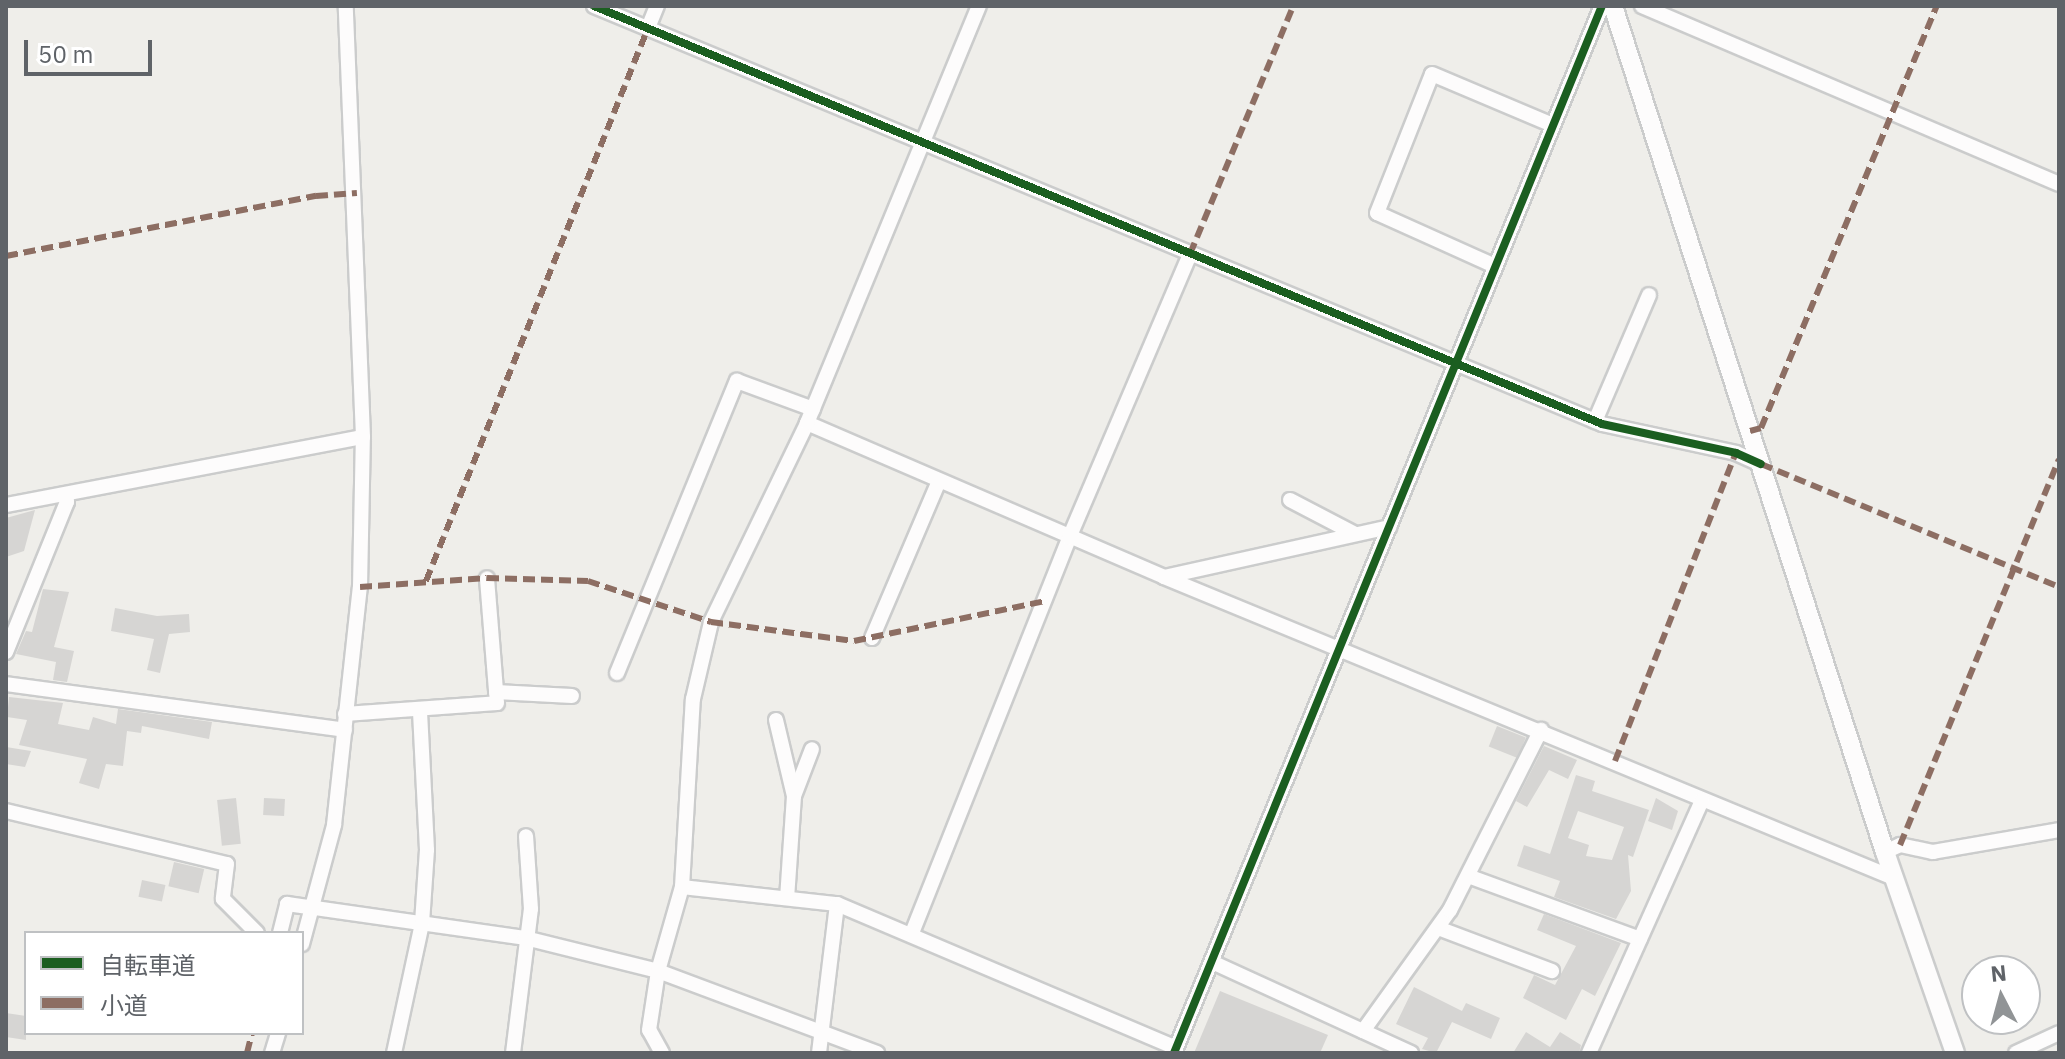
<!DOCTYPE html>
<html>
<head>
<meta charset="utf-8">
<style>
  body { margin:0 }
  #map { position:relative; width:2065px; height:1059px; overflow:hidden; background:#efeeea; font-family:"IBM Plex Sans","Noto Sans JP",sans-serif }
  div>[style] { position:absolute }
  .building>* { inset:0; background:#d6d5d3; transform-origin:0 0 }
  .roads { filter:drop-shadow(2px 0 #cbcccc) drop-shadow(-2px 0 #cbcccc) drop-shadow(0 2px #cbcccc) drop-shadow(0 -2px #cbcccc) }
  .minor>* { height:14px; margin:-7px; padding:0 7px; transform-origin:7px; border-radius:7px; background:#fdfcfc }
  .tertiary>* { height:18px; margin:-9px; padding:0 9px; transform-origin:9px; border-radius:9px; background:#fdfcfc }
  .quiet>* { height:6px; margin-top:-3px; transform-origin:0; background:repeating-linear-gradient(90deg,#8d6e63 0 12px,transparent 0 18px) }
  .cycleway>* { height:8px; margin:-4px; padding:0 4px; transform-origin:4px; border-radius:4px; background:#1b5e20 }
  span { translate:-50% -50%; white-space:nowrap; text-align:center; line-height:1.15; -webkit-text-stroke:7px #fff; paint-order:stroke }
  .frame { position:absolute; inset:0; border:8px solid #5f6368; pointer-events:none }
  .legend { position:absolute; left:24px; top:931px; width:280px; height:104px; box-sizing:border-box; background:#fff; border:2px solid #bfc1c3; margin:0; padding:10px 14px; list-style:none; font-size:24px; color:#5f6368 }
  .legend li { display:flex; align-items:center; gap:16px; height:40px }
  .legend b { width:40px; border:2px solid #bfc1c3 }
  .north { position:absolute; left:1961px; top:955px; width:80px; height:80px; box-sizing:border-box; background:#fff; border:2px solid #bfc1c3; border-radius:50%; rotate:354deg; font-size:22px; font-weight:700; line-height:32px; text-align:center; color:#5f6368 }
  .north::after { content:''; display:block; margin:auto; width:28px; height:36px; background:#919496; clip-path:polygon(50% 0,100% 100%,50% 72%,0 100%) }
  .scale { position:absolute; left:24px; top:40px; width:128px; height:36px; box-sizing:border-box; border:4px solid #5f6368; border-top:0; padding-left:10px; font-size:24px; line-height:28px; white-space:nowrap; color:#5f6368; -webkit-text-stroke:6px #fff; paint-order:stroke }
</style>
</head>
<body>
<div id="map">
  <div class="building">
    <i style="clip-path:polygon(35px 510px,24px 551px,6px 557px,6px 518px)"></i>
    <i style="clip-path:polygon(43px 589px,69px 592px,54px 647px,74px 651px,67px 682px,53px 680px,56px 662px,16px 654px,26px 631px,32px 632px)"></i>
    <i style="clip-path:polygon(115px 608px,157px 616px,189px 614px,190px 632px,169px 634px,160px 673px,147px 670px,154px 639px,111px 631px)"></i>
    <i style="clip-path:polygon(9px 697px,63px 703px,58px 724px,89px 730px,93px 717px,116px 724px,118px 709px,212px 722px,209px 739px,142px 726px,141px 733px,127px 731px,123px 766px,106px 764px,99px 789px,79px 783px,87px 759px,19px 745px,27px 720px,7px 717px)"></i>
    <i style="left:1497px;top:726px;width:31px;height:22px;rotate:22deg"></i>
    <i style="clip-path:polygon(1544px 746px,1577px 760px,1568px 779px,1549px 770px,1527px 807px,1516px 801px)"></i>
    <i style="clip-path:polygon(6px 747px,31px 751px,25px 767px,6px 764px)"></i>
    <i style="clip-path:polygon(evenodd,1576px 775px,1595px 781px,1592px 791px,1649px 810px,1633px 857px,1628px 855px,1631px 891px,1616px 919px,1554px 897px,1560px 881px,1517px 866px,1524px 845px,1550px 854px,1576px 775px,1578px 811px,1624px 827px,1612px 860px,1586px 856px,1589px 845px,1568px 838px,1578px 811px)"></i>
    <i style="left:236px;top:798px;width:46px;height:19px;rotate:84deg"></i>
    <i style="left:264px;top:798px;width:21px;height:17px;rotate:3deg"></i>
    <i style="clip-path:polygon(1656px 798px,1678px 811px,1672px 830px,1648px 821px)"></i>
    <i style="left:174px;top:862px;width:31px;height:25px;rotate:13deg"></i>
    <i style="left:142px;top:880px;width:24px;height:17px;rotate:12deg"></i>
    <i style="clip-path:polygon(1544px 914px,1621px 943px,1595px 996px,1582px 989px,1566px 1020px,1523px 998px,1534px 975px,1555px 985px,1576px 946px,1537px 930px)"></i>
    <i style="clip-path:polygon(1414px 987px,1462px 1011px,1466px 1003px,1500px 1018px,1491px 1039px,1452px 1022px,1436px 1053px,1422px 1049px,1428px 1038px,1396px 1024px)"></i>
    <i style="clip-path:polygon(1220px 991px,1328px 1035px,1320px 1053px,1194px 1053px)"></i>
    <i style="clip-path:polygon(6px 1013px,26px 1016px,26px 1040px,6px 1037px)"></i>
    <i style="clip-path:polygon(1526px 1032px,1550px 1047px,1560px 1032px,1581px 1045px,1579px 1053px,1513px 1053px)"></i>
  </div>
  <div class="roads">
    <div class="minor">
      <i style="left:594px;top:6px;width:1091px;rotate:22.52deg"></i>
      <i style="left:1602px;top:424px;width:137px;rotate:12.2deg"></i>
      <i style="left:1736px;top:453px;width:27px;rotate:24deg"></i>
      <i style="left:1642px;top:6px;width:453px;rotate:23.1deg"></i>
      <i style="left:648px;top:28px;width:24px;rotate:-68deg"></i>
      <i style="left:1495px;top:266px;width:129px;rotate:-155.8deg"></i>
      <i style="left:1377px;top:213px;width:149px;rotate:-68.4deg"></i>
      <i style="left:1432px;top:74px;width:131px;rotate:22.9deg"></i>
      <i style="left:1595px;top:421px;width:137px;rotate:-66.8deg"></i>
      <i style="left:807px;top:423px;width:389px;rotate:23.3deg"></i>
      <i style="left:1164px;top:577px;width:231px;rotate:-12.5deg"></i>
      <i style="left:1290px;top:500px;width:73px;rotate:27.6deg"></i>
      <i style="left:6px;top:505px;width:363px;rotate:-10.8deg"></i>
      <i style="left:1164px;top:577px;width:790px;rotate:22.41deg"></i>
      <i style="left:872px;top:638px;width:171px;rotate:-66.9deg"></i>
      <i style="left:6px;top:652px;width:162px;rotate:-67.9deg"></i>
      <i style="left:67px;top:502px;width:8px;rotate:-97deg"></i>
      <i style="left:617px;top:673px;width:316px;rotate:-67.7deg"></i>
      <i style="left:737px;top:381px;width:81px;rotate:20.2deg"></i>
      <i style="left:6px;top:684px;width:342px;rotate:7.7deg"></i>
      <i style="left:496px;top:692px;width:76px;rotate:3deg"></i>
      <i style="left:345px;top:714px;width:152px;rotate:-4.1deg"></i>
      <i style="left:497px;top:703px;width:125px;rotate:-94.6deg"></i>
      <i style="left:776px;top:720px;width:78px;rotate:76.7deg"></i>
      <i style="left:794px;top:796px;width:102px;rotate:93.9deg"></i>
      <i style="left:794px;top:796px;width:50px;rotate:-69deg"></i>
      <i style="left:6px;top:811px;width:227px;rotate:13.5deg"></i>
      <i style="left:227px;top:864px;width:35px;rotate:97deg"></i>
      <i style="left:223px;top:899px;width:48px;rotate:45deg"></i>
      <i style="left:1885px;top:852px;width:17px;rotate:-25deg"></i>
      <i style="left:1900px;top:845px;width:34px;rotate:12deg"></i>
      <i style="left:1933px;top:852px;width:128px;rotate:-9.9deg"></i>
      <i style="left:1468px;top:876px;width:183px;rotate:20.1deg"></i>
      <i style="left:682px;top:887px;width:156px;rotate:6.3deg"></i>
      <i style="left:1438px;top:928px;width:122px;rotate:20.7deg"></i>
      <i style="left:280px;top:933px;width:30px;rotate:-76deg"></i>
      <i style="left:287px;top:904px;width:240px;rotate:8.1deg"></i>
      <i style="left:525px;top:938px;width:137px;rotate:13.9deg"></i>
      <i style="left:658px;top:971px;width:234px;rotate:20.5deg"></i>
      <i style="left:912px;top:933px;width:425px;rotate:-68.3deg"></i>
      <i style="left:1069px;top:538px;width:309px;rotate:-66.9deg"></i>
      <i style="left:302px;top:944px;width:123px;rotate:-74.9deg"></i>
      <i style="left:334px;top:825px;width:239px;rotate:-83.8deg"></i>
      <i style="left:360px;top:587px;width:150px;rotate:-88.9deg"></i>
      <i style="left:363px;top:437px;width:431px;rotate:-92.3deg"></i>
      <i style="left:1212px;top:962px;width:219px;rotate:24.6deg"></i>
      <i style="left:1363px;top:1031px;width:149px;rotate:-54.3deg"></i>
      <i style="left:1450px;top:910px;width:202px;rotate:-63.2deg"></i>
      <i style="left:272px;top:1053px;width:21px;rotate:-73deg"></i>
      <i style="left:394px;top:1053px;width:133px;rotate:-77.8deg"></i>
      <i style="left:422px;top:923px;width:73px;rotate:-86.1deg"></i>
      <i style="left:427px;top:850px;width:139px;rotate:-92.9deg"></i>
      <i style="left:513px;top:1053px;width:145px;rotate:-82.9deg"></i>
      <i style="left:531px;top:909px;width:73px;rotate:-93.9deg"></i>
      <i style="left:662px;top:1053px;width:26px;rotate:-119deg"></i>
      <i style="left:649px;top:1030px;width:60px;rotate:-81.3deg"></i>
      <i style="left:658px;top:971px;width:87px;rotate:-74.1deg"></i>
      <i style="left:682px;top:887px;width:188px;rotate:-86.7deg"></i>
      <i style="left:693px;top:699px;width:79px;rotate:-76.8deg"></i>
      <i style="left:711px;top:622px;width:221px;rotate:-64.2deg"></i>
      <i style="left:807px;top:423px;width:451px;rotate:-67.6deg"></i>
      <i style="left:819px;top:1053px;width:150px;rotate:-83.1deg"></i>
      <i style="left:837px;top:904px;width:368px;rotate:23deg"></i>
      <i style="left:1174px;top:1053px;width:1131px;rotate:-67.77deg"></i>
      <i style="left:1589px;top:1053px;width:277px;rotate:-65.9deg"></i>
      <i style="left:2016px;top:1053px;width:47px;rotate:-24.9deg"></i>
    </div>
    <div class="tertiary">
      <i style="left:1613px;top:6px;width:889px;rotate:72.18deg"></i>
      <i style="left:1885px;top:852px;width:213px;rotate:70.8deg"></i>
    </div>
  </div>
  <div class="quiet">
    <i style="left:1190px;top:254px;width:269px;rotate:-67.4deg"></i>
    <i style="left:6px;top:256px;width:316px;rotate:-11deg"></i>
    <i style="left:316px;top:196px;width:41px;rotate:-4.2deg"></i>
    <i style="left:1750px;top:431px;width:11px;rotate:-15deg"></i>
    <i style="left:1761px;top:428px;width:457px;rotate:-67.4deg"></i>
    <i style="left:1761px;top:464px;width:322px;rotate:22.4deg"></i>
    <i style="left:426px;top:581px;width:596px;rotate:-68.13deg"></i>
    <i style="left:360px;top:587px;width:127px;rotate:-4.1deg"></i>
    <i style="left:487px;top:578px;width:101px;rotate:1.7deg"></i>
    <i style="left:588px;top:581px;width:130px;rotate:18.4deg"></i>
    <i style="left:711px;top:622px;width:144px;rotate:7.6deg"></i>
    <i style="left:854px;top:641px;width:196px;rotate:-11.8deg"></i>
    <i style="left:1615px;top:761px;width:331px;rotate:-68.6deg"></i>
    <i style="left:1900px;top:845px;width:417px;rotate:-67.6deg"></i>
    <i style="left:247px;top:1053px;width:21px;rotate:-76deg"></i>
  </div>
  <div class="cycleway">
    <i style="left:594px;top:6px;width:1091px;rotate:22.52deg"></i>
    <i style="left:1602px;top:424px;width:137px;rotate:12.2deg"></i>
    <i style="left:1736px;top:453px;width:27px;rotate:24deg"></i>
    <i style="left:1174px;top:1053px;width:1131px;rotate:-67.77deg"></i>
  </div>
  <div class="frame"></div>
  <ul class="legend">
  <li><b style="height:10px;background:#1b5e20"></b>自転車道</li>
  <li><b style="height:10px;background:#8d6e63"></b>小道</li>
  </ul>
  <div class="north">N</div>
  <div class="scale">50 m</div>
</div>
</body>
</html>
